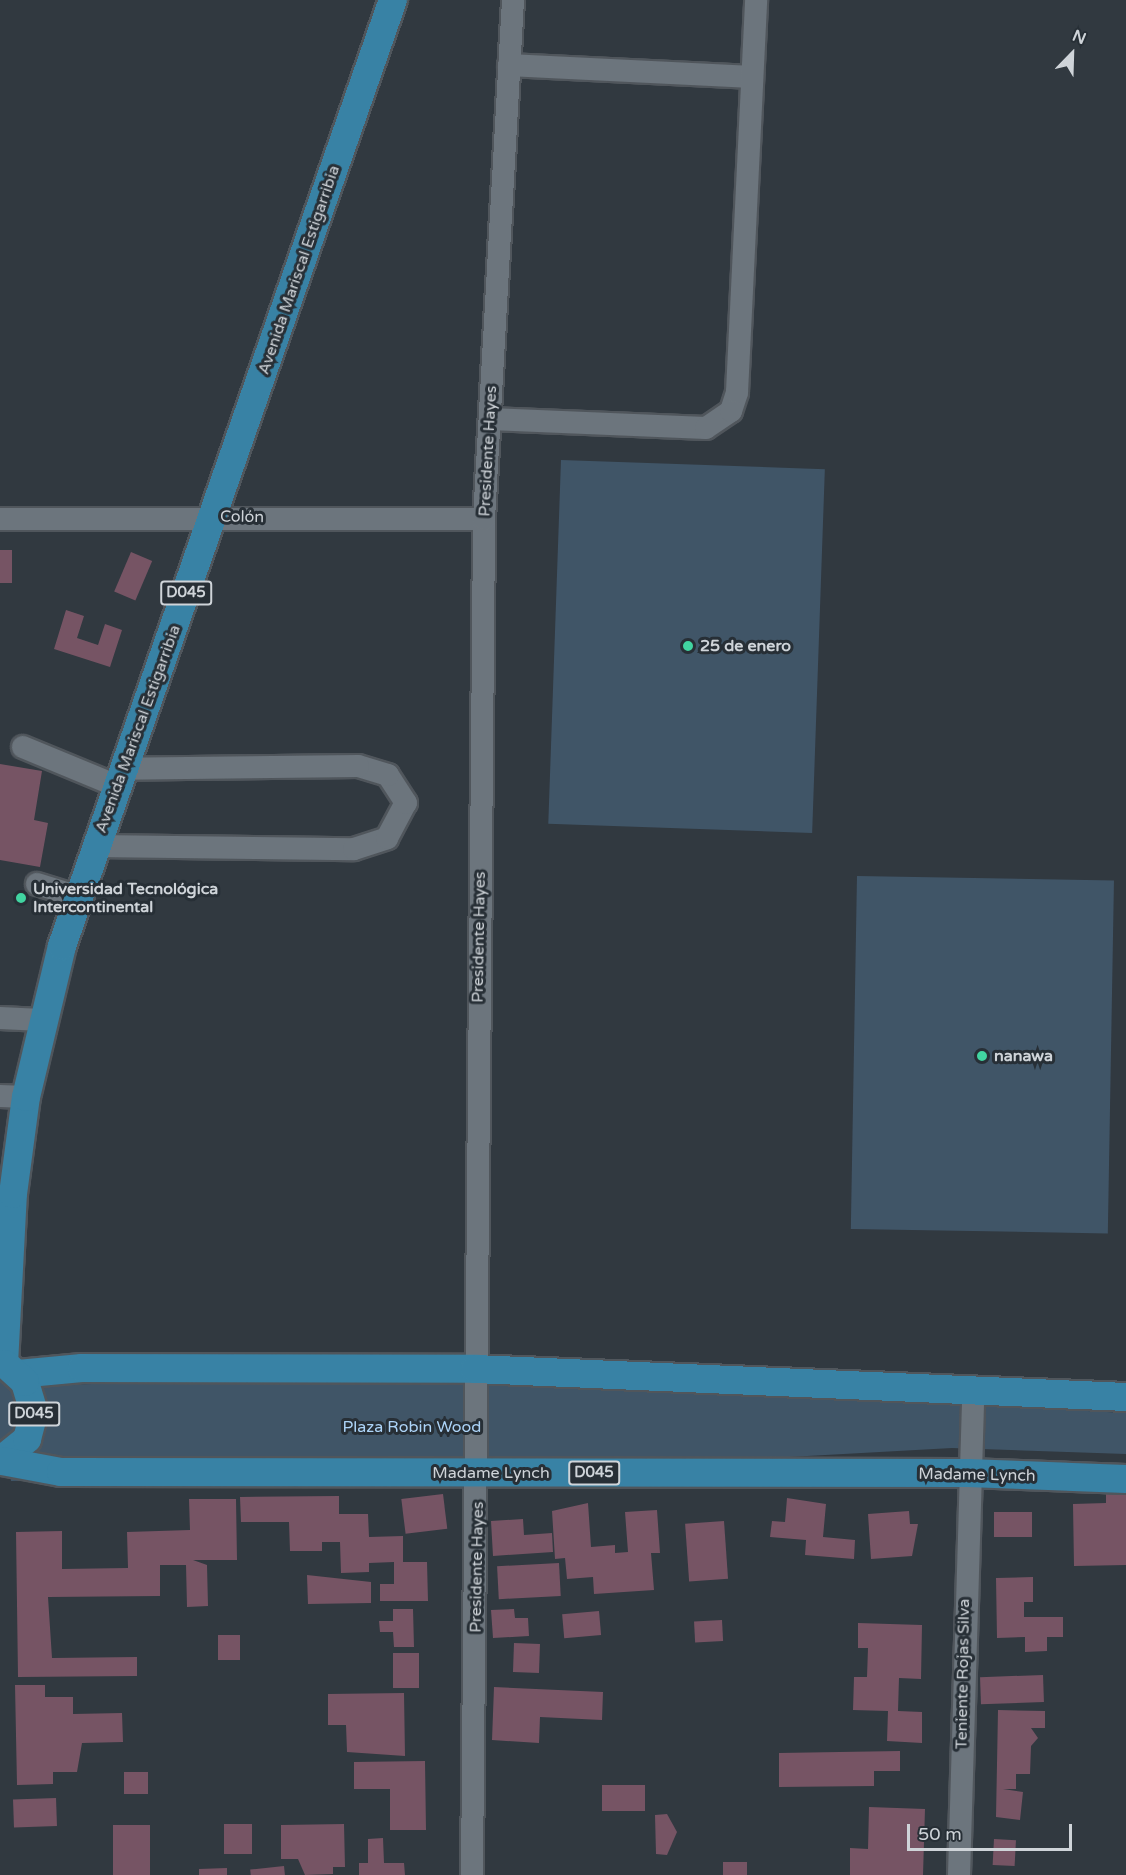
<!DOCTYPE html>
<html>
<head>
<meta charset="utf-8">
<style>
  body { margin:0 }
  #map { position:relative; width:1126px; height:1875px; overflow:hidden; background:#313940; font-family:"Varela Round",sans-serif }
  div>[style] { position:absolute }
  .green>* { inset:0; background:#405567; transform-origin:0 0 }
  .building>* { inset:0; background:#765464; transform-origin:0 0 }
  .roads { filter:drop-shadow(2px 0 #50565c) drop-shadow(-2px 0 #50565c) drop-shadow(0 2px #50565c) drop-shadow(0 -2px #50565c) }
  .minor>* { height:22px; margin:-11px; padding:0 11px; transform-origin:11px; border-radius:11px; background:#6c757d }
  .major>* { height:28px; margin:-14px; padding:0 14px; transform-origin:14px; border-radius:14px; background:#3882a5 }
  .dots>* { width:16px; height:16px; translate:-50% -50%; box-sizing:border-box; border:3px solid #272f36; border-radius:50% }
  span { translate:-50% -50%; white-space:nowrap; text-align:center; line-height:1.15; -webkit-text-stroke:6px #272f36; paint-order:stroke }
  .shield-label span { padding:2px 4px; background:#272f36; border:2px solid; border-radius:4px; -webkit-text-stroke-width:0 }
  .shield-label { font-size:15px; color:#cfd4d9; font-weight:700 }
  .street-label { font-size:16px; color:#cfd4d9 }
  .poi-label { font-size:16px; color:#cfd4d9; font-weight:700 }
  .left { translate:0 -50%; text-align:left }
  .park-label { font-size:16px; color:#add4f8 }
  .north { position:absolute; left:1042px; top:24px; width:60px; height:60px; -webkit-text-stroke:4px #272f36; paint-order:stroke; rotate:23deg; font-size:16px; font-weight:700; line-height:24px; text-align:center; color:#cfd4d9 }
  .north::after { content:''; display:block; margin:auto; width:21px; height:27px; background:#cfd4d9; clip-path:polygon(50% 0,100% 100%,50% 72%,0 100%) }
  .scale { position:absolute; left:907px; top:1824px; width:165px; height:27px; box-sizing:border-box; border:3px solid #cfd4d9; border-top:0; padding-left:8px; font-size:18px; line-height:21px; white-space:nowrap; color:#cfd4d9; -webkit-text-stroke:4px #272f36; paint-order:stroke }
</style>
</head>
<body>
<div id="map">
  <div class="green">
    <i style="left:561px;top:460px;width:264px;height:364px;rotate:2deg"></i>
    <i style="left:857px;top:876px;width:257px;height:353px;rotate:1deg"></i>
    <i style="clip-path:polygon(0 1378px,21px 1402px,18px 1432px,0 1450px)"></i>
    <i style="clip-path:polygon(460px 1378px,1126px 1413px,1126px 1454px,952px 1448px,461px 1475px,11px 1481px,9px 1467px,34px 1385px)"></i>
  </div>
  <div class="building">
    <i style="left:0;top:550px;width:12px;height:33px"></i>
    <i style="left:131px;top:552px;width:23px;height:43px;rotate:23deg"></i>
    <i style="clip-path:polygon(66px 610px,84px 616px,77px 638px,98px 645px,105px 624px,122px 630px,110px 667px,54px 649px)"></i>
    <i style="clip-path:polygon(0 764px,42px 771px,34px 820px,48px 823px,40px 867px,0 860px)"></i>
    <i style="clip-path:polygon(1106px 1484px,1126px 1484px,1126px 1565px,1074px 1566px,1073px 1504px,1106px 1503px)"></i>
    <i style="left:443px;top:1494px;width:35px;height:42px;rotate:83deg"></i>
    <i style="clip-path:polygon(339px 1496px,339px 1514px,368px 1514px,369px 1537px,403px 1536px,403px 1562px,427px 1562px,428px 1601px,380px 1601px,380px 1584px,394px 1584px,394px 1562px,369px 1563px,369px 1572px,341px 1573px,340px 1542px,322px 1542px,322px 1551px,290px 1551px,289px 1522px,241px 1522px,240px 1497px)"></i>
    <i style="clip-path:polygon(787px 1498px,826px 1504px,823px 1537px,855px 1540px,854px 1559px,805px 1555px,806px 1540px,770px 1537px,772px 1521px,785px 1522px)"></i>
    <i style="clip-path:polygon(189px 1499px,236px 1499px,237px 1560px,193px 1560px,207px 1565px,208px 1606px,187px 1607px,186px 1565px,160px 1565px,160px 1596px,48px 1597px,52px 1658px,137px 1657px,137px 1676px,18px 1677px,16px 1532px,62px 1531px,62px 1569px,128px 1568px,127px 1532px,190px 1530px)"></i>
    <i style="clip-path:polygon(588px 1503px,591px 1547px,615px 1545px,615px 1553px,628px 1552px,625px 1512px,657px 1510px,660px 1553px,651px 1553px,654px 1590px,594px 1594px,593px 1577px,567px 1579px,565px 1558px,555px 1559px,552px 1511px)"></i>
    <i style="clip-path:polygon(909px 1511px,910px 1524px,918px 1524px,912px 1556px,871px 1559px,868px 1514px)"></i>
    <i style="left:994px;top:1512px;width:38px;height:25px"></i>
    <i style="clip-path:polygon(523px 1519px,524px 1535px,552px 1533px,553px 1552px,493px 1556px,491px 1521px)"></i>
    <i style="left:724px;top:1521px;width:58px;height:39px;rotate:86deg"></i>
    <i style="left:559px;top:1563px;width:33px;height:62px;rotate:87deg"></i>
    <i style="clip-path:polygon(307px 1575px,371px 1582px,371px 1603px,308px 1604px)"></i>
    <i style="clip-path:polygon(1033px 1577px,1033px 1602px,1024px 1602px,1024px 1617px,1063px 1617px,1063px 1637px,1047px 1637px,1047px 1651px,1025px 1652px,1025px 1637px,997px 1638px,996px 1578px)"></i>
    <i style="clip-path:polygon(393px 1609px,413px 1609px,414px 1647px,394px 1647px,393px 1632px,380px 1632px,379px 1621px,393px 1621px)"></i>
    <i style="clip-path:polygon(514px 1609px,515px 1618px,528px 1618px,529px 1636px,493px 1638px,491px 1610px)"></i>
    <i style="left:599px;top:1611px;width:24px;height:37px;rotate:85deg"></i>
    <i style="left:722px;top:1620px;width:21px;height:28px;rotate:87deg"></i>
    <i style="clip-path:polygon(858px 1623px,922px 1625px,921px 1679px,899px 1678px,898px 1711px,922px 1712px,922px 1743px,887px 1741px,888px 1711px,853px 1710px,854px 1677px,867px 1677px,868px 1648px,858px 1648px)"></i>
    <i style="left:218px;top:1635px;width:22px;height:25px"></i>
    <i style="left:514px;top:1643px;width:26px;height:29px;rotate:2deg"></i>
    <i style="left:393px;top:1653px;width:26px;height:35px"></i>
    <i style="left:1043px;top:1675px;width:27px;height:63px;rotate:88deg"></i>
    <i style="clip-path:polygon(15px 1685px,45px 1685px,45px 1697px,73px 1697px,73px 1714px,122px 1713px,123px 1742px,82px 1743px,77px 1772px,53px 1772px,53px 1784px,17px 1785px)"></i>
    <i style="clip-path:polygon(494px 1687px,603px 1692px,602px 1720px,540px 1717px,539px 1743px,492px 1740px)"></i>
    <i style="clip-path:polygon(404px 1693px,405px 1756px,347px 1752px,346px 1725px,328px 1725px,328px 1694px)"></i>
    <i style="clip-path:polygon(998px 1710px,1045px 1711px,1045px 1728px,1031px 1728px,1038px 1738px,1031px 1746px,1030px 1774px,1016px 1774px,1016px 1789px,1003px 1789px,1023px 1792px,1020px 1820px,996px 1817px)"></i>
    <i style="clip-path:polygon(900px 1751px,900px 1771px,874px 1771px,874px 1786px,779px 1787px,779px 1753px)"></i>
    <i style="clip-path:polygon(425px 1761px,426px 1830px,390px 1830px,390px 1789px,354px 1789px,354px 1762px)"></i>
    <i style="left:124px;top:1772px;width:24px;height:22px"></i>
    <i style="left:602px;top:1785px;width:43px;height:26px"></i>
    <i style="left:56px;top:1798px;width:28px;height:43px;rotate:88deg"></i>
    <i style="clip-path:polygon(869px 1807px,925px 1809px,923px 1875px,850px 1875px,850px 1848px,868px 1849px)"></i>
    <i style="clip-path:polygon(667px 1814px,677px 1832px,667px 1855px,656px 1854px,655px 1815px)"></i>
    <i style="left:224px;top:1824px;width:28px;height:30px"></i>
    <i style="clip-path:polygon(344px 1824px,345px 1867px,333px 1867px,333px 1874px,305px 1875px,298px 1859px,281px 1859px,281px 1825px)"></i>
    <i style="left:113px;top:1825px;width:37px;height:50px"></i>
    <i style="clip-path:polygon(383px 1838px,384px 1863px,404px 1863px,405px 1875px,359px 1875px,359px 1863px,368px 1863px,368px 1839px)"></i>
    <i style="left:994px;top:1839px;width:22px;height:26px;rotate:3deg"></i>
    <i style="left:723px;top:1862px;width:24px;height:13px"></i>
    <i style="left:284px;top:1866px;width:9px;height:34px;rotate:84deg"></i>
    <i style="clip-path:polygon(227px 1868px,227px 1875px,199px 1875px,199px 1869px)"></i>
  </div>
  <div class="roads">
    <div class="minor">
      <i style="left:509px;top:65px;width:243px;rotate:2.8deg"></i>
      <i style="left:490px;top:419px;width:216px;rotate:2.4deg"></i>
      <i style="left:706px;top:428px;width:30px;rotate:-34deg"></i>
      <i style="left:731px;top:411px;width:20px;rotate:-72deg"></i>
      <i style="left:737px;top:392px;width:392px;rotate:-87.2deg"></i>
      <i style="left:0;top:519px;width:484px"></i>
      <i style="left:23px;top:747px;width:102px;rotate:22.5deg"></i>
      <i style="left:96px;top:846px;width:258px;rotate:0.7deg"></i>
      <i style="left:354px;top:849px;width:35px;rotate:-18deg"></i>
      <i style="left:387px;top:838px;width:40px;rotate:-62deg"></i>
      <i style="left:406px;top:803px;width:33px;rotate:-123deg"></i>
      <i style="left:388px;top:775px;width:31px;rotate:-163deg"></i>
      <i style="left:358px;top:766px;width:235px;rotate:179.3deg"></i>
      <i style="left:37px;top:884px;width:44px;rotate:17.2deg"></i>
      <i style="left:0;top:1018px;width:42px;rotate:2.7deg"></i>
      <i style="left:0;top:1096px;width:26px;rotate:2deg"></i>
      <i style="left:472px;top:1875px;width:1356px;rotate:-89.49deg"></i>
      <i style="left:484px;top:519px;width:520px;rotate:-86.8deg"></i>
      <i style="left:959px;top:1875px;width:485px;rotate:-88.3deg"></i>
    </div>
    <div class="major">
      <i style="left:4px;top:1364px;width:170px;rotate:-87deg"></i>
      <i style="left:13px;top:1194px;width:98px;rotate:-82.4deg"></i>
      <i style="left:26px;top:1097px;width:155px;rotate:-76.6deg"></i>
      <i style="left:62px;top:946px;width:1002px;rotate:-70.72deg"></i>
      <i style="left:18px;top:1374px;width:64px;rotate:-5.4deg"></i>
      <i style="left:82px;top:1368px;width:393px;rotate:0.1deg"></i>
      <i style="left:475px;top:1369px;width:652px;rotate:2.46deg"></i>
      <i style="left:0;top:1461px;width:35px;rotate:-39deg"></i>
      <i style="left:27px;top:1439px;width:28px;rotate:-75deg"></i>
      <i style="left:34px;top:1412px;width:31px;rotate:-107deg"></i>
      <i style="left:25px;top:1382px;width:27px;rotate:-138deg"></i>
      <i style="left:2px;top:1461px;width:60px;rotate:10.6deg"></i>
      <i style="left:61px;top:1472px;width:907px;rotate:0.06deg"></i>
      <i style="left:968px;top:1473px;width:158px;rotate:2.2deg"></i>
    </div>
  </div>
  <div class="dots">
    <i style="left:688px;top:646px;background:#41d4a1"></i>
    <i style="left:21px;top:898px;background:#41d4a1"></i>
    <i style="left:982px;top:1056px;background:#41d4a1"></i>
  </div>
  <div class="shield-label">
    <span style="left:186px;top:593px">D045</span>
    <span style="left:34px;top:1414px">D045</span>
    <span style="left:594px;top:1473px">D045</span>
  </div>
  <div class="street-label">
    <span style="left:299px;top:270px;rotate:-71deg">Avenida Mariscal Estigarribia</span>
    <span style="left:488px;top:451px;rotate:-87deg">Presidente Hayes</span>
    <span style="left:242px;top:517px;rotate:1deg">Colón</span>
    <span style="left:138px;top:729px;rotate:-70deg">Avenida Mariscal Estigarribia</span>
    <span style="left:479px;top:937px;rotate:-89deg">Presidente Hayes</span>
    <span style="left:491px;top:1473px">Madame Lynch</span>
    <span style="left:977px;top:1475px;rotate:1deg">Madame Lynch</span>
    <span style="left:477px;top:1567px;rotate:-89deg">Presidente Hayes</span>
    <span style="left:963px;top:1674px;rotate:-89deg">Teniente Rojas Silva</span>
  </div>
  <div class="poi-label">
    <span class="left" style="left:700px;top:646px">25 de enero</span>
    <span class="left" style="left:33px;top:898px">Universidad Tecnológica<br>Intercontinental</span>
    <span class="left" style="left:994px;top:1056px">nanawa</span>
  </div>
  <div class="park-label">
    <span style="left:412px;top:1427px">Plaza Robin Wood</span>
  </div>
  <div class="north">N</div>
  <div class="scale">50 m</div>
</div>
</body>
</html>
